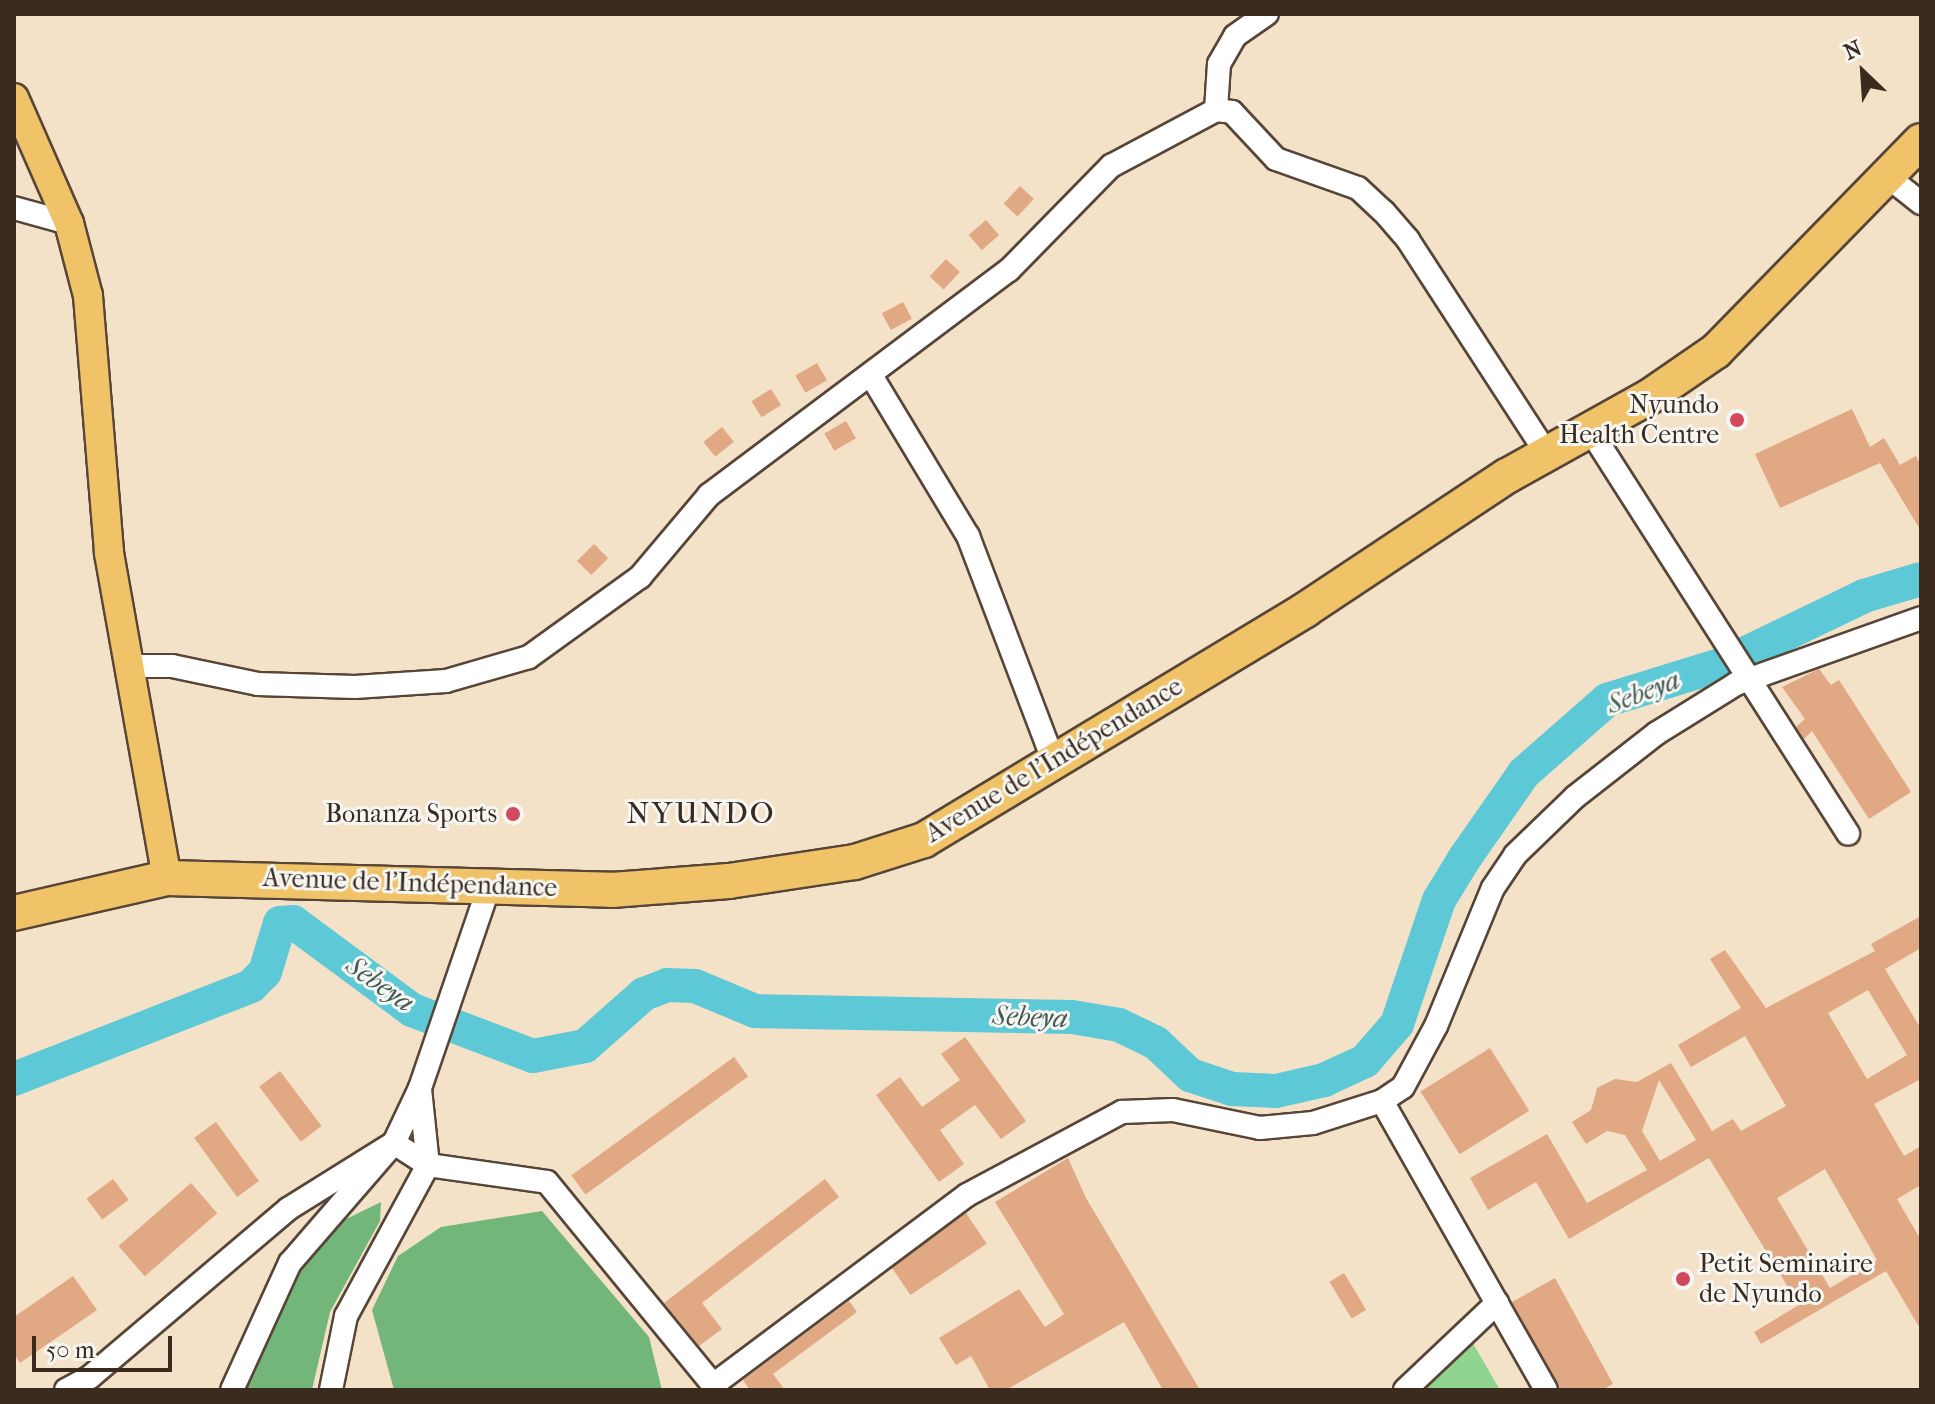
<!DOCTYPE html>
<html>
<head>
<meta charset="utf-8">
<style>
  body { margin:0 }
  #map { position:relative; width:1935px; height:1404px; overflow:hidden; background:#f3e1c8; font-family:"IM FELL French Canon",serif }
  div>[style] { position:absolute }
  .green>* { inset:0; background:#8fd58f }
  .forest>* { inset:0; background:#73b67a }
  .river>* { height:34px; margin:-17px; padding:0 17px; transform-origin:17px; border-radius:17px; background:#5dc9d6 }
  .building>* { inset:0; background:#e1a884; transform-origin:0 0 }
  .roads { filter:drop-shadow(2px 0 #574538) drop-shadow(-2px 0 #574538) drop-shadow(0 2px #574538) drop-shadow(0 -2px #574538) }
  .minor>* { height:22px; margin:-11px; padding:0 11px; transform-origin:11px; border-radius:11px; background:#fff }
  .major>* { height:28px; margin:-14px; padding:0 14px; transform-origin:14px; border-radius:14px; background:#f0c369 }
  .highway>* { height:34px; margin:-17px; padding:0 17px; transform-origin:17px; border-radius:17px; background:#f0c369 }
  .dots>* { width:22px; height:22px; translate:-50% -50%; box-sizing:border-box; border:4px solid #f6f6f2; border-radius:50% }
  span { translate:-50% -50%; white-space:nowrap; text-align:center; line-height:1.15; -webkit-text-stroke:6px #f6f6f2; paint-order:stroke }
  .poi-label { font-size:26px; color:#3b2a1e }
  .right { translate:-100% -50%; text-align:right }
  .left { translate:0 -50%; text-align:left }
  .street-label { font-size:26px; color:#3b2a1e }
  .water-label { font-size:28px; color:#455a55; font-style:italic }
  .quarter-label { font-size:30px; color:#3b2a1e; letter-spacing:2px }
  .frame { position:absolute; inset:0; border:16px solid #3b2a1e; pointer-events:none }
  .north { position:absolute; left:1823px; top:32px; width:80px; height:80px; -webkit-text-stroke:6px #f6f6f2; paint-order:stroke; rotate:335deg; font-size:22px; font-weight:700; line-height:32px; text-align:center; color:#3b2a1e }
  .north::after { content:''; display:block; margin:auto; width:28px; height:36px; background:#3b2a1e; clip-path:polygon(50% 0,100% 100%,50% 72%,0 100%) }
  .scale { position:absolute; left:32px; top:1336px; width:140px; height:36px; box-sizing:border-box; border:4px solid #3b2a1e; border-top:0; padding-left:10px; font-size:24px; line-height:28px; white-space:nowrap; color:#3b2a1e; -webkit-text-stroke:6px #f6f6f2; paint-order:stroke }
</style>
</head>
<body>
<div id="map">
  <div class="green">
    <i style="clip-path:polygon(1471px 1340px,1500px 1390px,1417px 1390px)"></i>
  </div>
  <div class="forest">
    <i style="clip-path:polygon(381px 1202px,380px 1221px,330px 1312px,312px 1390px,235px 1390px,292px 1274px,336px 1224px)"></i>
    <i style="clip-path:polygon(542px 1211px,649px 1337px,662px 1390px,394px 1390px,372px 1310px,398px 1256px,441px 1227px)"></i>
  </div>
  <div class="river">
    <i style="left:14px;top:1079px;width:255px;rotate:-21.4deg"></i>
    <i style="left:251px;top:986px;width:20px;rotate:-45deg"></i>
    <i style="left:265px;top:972px;width:51px;rotate:-73deg"></i>
    <i style="left:280px;top:923px;width:13px;rotate:-4deg"></i>
    <i style="left:293px;top:922px;width:148px;rotate:36.5deg"></i>
    <i style="left:412px;top:1010px;width:129px;rotate:20.8deg"></i>
    <i style="left:533px;top:1056px;width:53px;rotate:-10.9deg"></i>
    <i style="left:585px;top:1046px;width:79px;rotate:-41.4deg"></i>
    <i style="left:644px;top:994px;width:25px;rotate:-21deg"></i>
    <i style="left:667px;top:985px;width:28px;rotate:2deg"></i>
    <i style="left:695px;top:986px;width:65px;rotate:22.6deg"></i>
    <i style="left:755px;top:1011px;width:317px;rotate:1.1deg"></i>
    <i style="left:1072px;top:1017px;width:48px;rotate:9.7deg"></i>
    <i style="left:1119px;top:1025px;width:41px;rotate:25.9deg"></i>
    <i style="left:1156px;top:1043px;width:47px;rotate:43.3deg"></i>
    <i style="left:1190px;top:1075px;width:44px;rotate:18.4deg"></i>
    <i style="left:1232px;top:1089px;width:44px;rotate:2.6deg"></i>
    <i style="left:1276px;top:1091px;width:49px;rotate:-12.9deg"></i>
    <i style="left:1324px;top:1080px;width:45px;rotate:-24.9deg"></i>
    <i style="left:1365px;top:1061px;width:49px;rotate:-49.1deg"></i>
    <i style="left:1397px;top:1024px;width:131px;rotate:-71.3deg"></i>
    <i style="left:1439px;top:900px;width:48px;rotate:-58.6deg"></i>
    <i style="left:1464px;top:859px;width:105px;rotate:-55.1deg"></i>
    <i style="left:1524px;top:773px;width:111px;rotate:-41.3deg"></i>
    <i style="left:1607px;top:700px;width:121px;rotate:-17.2deg"></i>
    <i style="left:1723px;top:664px;width:157px;rotate:-25.7deg"></i>
    <i style="left:1864px;top:596px;width:59px;rotate:-16.6deg"></i>
  </div>
  <div class="building">
    <i style="left:1020px;top:186px;width:19px;height:24px;rotate:43deg"></i>
    <i style="left:986px;top:220px;width:20px;height:23px;rotate:49deg"></i>
    <i style="left:946px;top:259px;width:19px;height:24px;rotate:43deg"></i>
    <i style="left:903px;top:302px;width:19px;height:24px;rotate:62deg"></i>
    <i style="left:817px;top:363px;width:20px;height:25px;rotate:60deg"></i>
    <i style="left:771px;top:389px;width:19px;height:23px;rotate:58deg"></i>
    <i style="clip-path:polygon(1852px 409px,1870px 447px,1884px 438px,1900px 465px,1916px 456px,1921px 465px,1921px 531px,1880px 463px,1780px 508px,1755px 454px)"></i>
    <i style="left:846px;top:421px;width:20px;height:25px;rotate:60deg"></i>
    <i style="left:722px;top:427px;width:19px;height:24px;rotate:51deg"></i>
    <i style="left:594px;top:544px;width:20px;height:24px;rotate:45deg"></i>
    <i style="clip-path:polygon(1819px 669px,1831px 685px,1839px 680px,1911px 792px,1869px 819px,1812px 731px,1804px 739px,1796px 727px,1805px 719px,1782px 687px)"></i>
    <i style="clip-path:polygon(evenodd,1921px 916px,1921px 948px,1885px 969px,1921px 1029px,1921px 1079px,1874px 1104px,1904px 1156px,1921px 1146px,1921px 1185px,1897px 1199px,1921px 1240px,1921px 1330px,1886px 1271px,1761px 1344px,1754px 1332px,1799px 1305px,1709px 1158px,1569px 1239px,1536px 1182px,1488px 1210px,1470px 1178px,1547px 1134px,1587px 1203px,1647px 1170px,1625px 1135px,1607px 1131px,1586px 1144px,1572px 1122px,1591px 1110px,1597px 1088px,1615px 1079px,1637px 1082px,1671px 1063px,1712px 1131px,1733px 1119px,1741px 1131px,1786px 1106px,1745px 1036px,1691px 1067px,1678px 1045px,1741px 1008px,1710px 959px,1725px 950px,1766px 1008px,1875px 951px,1871px 944px,1921px 916px,1868px 990px,1907px 1055px,1867px 1079px,1828px 1013px,1868px 990px,1921px 916px,1659px 1080px,1696px 1140px,1660px 1161px,1642px 1131px,1659px 1080px,1921px 916px,1825px 1169px,1877px 1260px,1830px 1288px,1777px 1198px,1825px 1169px)"></i>
    <i style="clip-path:polygon(965px 1037px,1026px 1121px,1001px 1139px,975px 1105px,940px 1130px,964px 1164px,939px 1182px,876px 1095px,900px 1077px,922px 1107px,960px 1080px,941px 1054px)"></i>
    <i style="left:1490px;top:1048px;width:74px;height:82px;rotate:58deg"></i>
    <i style="left:734px;top:1057px;width:24px;height:201px;rotate:54deg"></i>
    <i style="left:280px;top:1071px;width:69px;height:26px;rotate:53deg"></i>
    <i style="left:216px;top:1122px;width:73px;height:27px;rotate:54deg"></i>
    <i style="clip-path:polygon(1068px 1158px,1086px 1198px,1200px 1390px,1163px 1390px,1124px 1322px,1006px 1390px,990px 1390px,971px 1356px,956px 1365px,939px 1338px,1019px 1289px,1045px 1327px,1064px 1314px,995px 1202px)"></i>
    <i style="left:113px;top:1179px;width:26px;height:33px;rotate:53deg"></i>
    <i style="clip-path:polygon(825px 1179px,839px 1197px,702px 1303px,722px 1329px,699px 1346px,664px 1303px)"></i>
    <i style="left:191px;top:1183px;width:40px;height:96px;rotate:49deg"></i>
    <i style="left:966px;top:1213px;width:37px;height:92px;rotate:56deg"></i>
    <i style="left:1344px;top:1273px;width:43px;height:17px;rotate:59deg"></i>
    <i style="clip-path:polygon(73px 1276px,97px 1310px,20px 1363px,14px 1354px,14px 1317px)"></i>
    <i style="clip-path:polygon(1555px 1278px,1613px 1384px,1602px 1390px,1560px 1390px,1512px 1302px)"></i>
    <i style="clip-path:polygon(849px 1301px,857px 1312px,773px 1374px,785px 1390px,750px 1390px,743px 1380px)"></i>
  </div>
  <div class="roads">
    <div class="minor">
      <i style="left:1216px;top:110px;width:46px;rotate:-86.3deg"></i>
      <i style="left:1219px;top:64px;width:32px;rotate:-60deg"></i>
      <i style="left:1235px;top:36px;width:39px;rotate:-35deg"></i>
      <i style="left:1888px;top:177px;width:42px;rotate:38.2deg"></i>
      <i style="left:14px;top:208px;width:57px;rotate:15.3deg"></i>
      <i style="left:872px;top:377px;width:186px;rotate:58.9deg"></i>
      <i style="left:968px;top:536px;width:240px;rotate:69.2deg"></i>
      <i style="left:1590px;top:430px;width:479px;rotate:57.4deg"></i>
      <i style="left:127px;top:666px;width:45px"></i>
      <i style="left:172px;top:666px;width:88px;rotate:11.8deg"></i>
      <i style="left:258px;top:684px;width:97px;rotate:1.8deg"></i>
      <i style="left:355px;top:687px;width:91px;rotate:-3.8deg"></i>
      <i style="left:446px;top:681px;width:86px;rotate:-16.1deg"></i>
      <i style="left:529px;top:657px;width:137px;rotate:-35.8deg"></i>
      <i style="left:640px;top:577px;width:107px;rotate:-49.9deg"></i>
      <i style="left:709px;top:495px;width:375px;rotate:-36.9deg"></i>
      <i style="left:1009px;top:270px;width:146px;rotate:-45.6deg"></i>
      <i style="left:1111px;top:166px;width:119px;rotate:-28.1deg"></i>
      <i style="left:1216px;top:110px;width:16px;rotate:7deg"></i>
      <i style="left:1232px;top:112px;width:64px;rotate:46.9deg"></i>
      <i style="left:1276px;top:159px;width:87px;rotate:19.5deg"></i>
      <i style="left:1358px;top:188px;width:35px;rotate:43deg"></i>
      <i style="left:1384px;top:212px;width:37px;rotate:49deg"></i>
      <i style="left:1408px;top:240px;width:255px;rotate:57deg"></i>
      <i style="left:420px;top:1089px;width:76px;rotate:84deg"></i>
      <i style="left:428px;top:1165px;width:120px;rotate:8.1deg"></i>
      <i style="left:547px;top:1182px;width:262px;rotate:50.7deg"></i>
      <i style="left:1382px;top:1101px;width:25px;rotate:-34deg"></i>
      <i style="left:1403px;top:1087px;width:69px;rotate:-61.6deg"></i>
      <i style="left:1436px;top:1026px;width:149px;rotate:-67.6deg"></i>
      <i style="left:1493px;top:888px;width:40px;rotate:-56deg"></i>
      <i style="left:1515px;top:855px;width:83px;rotate:-44deg"></i>
      <i style="left:1575px;top:797px;width:104px;rotate:-38deg"></i>
      <i style="left:1657px;top:733px;width:93px;rotate:-31.8deg"></i>
      <i style="left:1736px;top:684px;width:196px;rotate:-19.6deg"></i>
      <i style="left:66px;top:1390px;width:27px;rotate:-28deg"></i>
      <i style="left:90px;top:1377px;width:260px;rotate:-40.3deg"></i>
      <i style="left:288px;top:1209px;width:125px;rotate:-31.9deg"></i>
      <i style="left:394px;top:1143px;width:40px;rotate:32.9deg"></i>
      <i style="left:428px;top:1165px;width:172px;rotate:118.5deg"></i>
      <i style="left:346px;top:1316px;width:76px;rotate:101.5deg"></i>
      <i style="left:232px;top:1390px;width:140px;rotate:-65.5deg"></i>
      <i style="left:290px;top:1263px;width:159px;rotate:-49.1deg"></i>
      <i style="left:394px;top:1143px;width:61px;rotate:-64.7deg"></i>
      <i style="left:420px;top:1088px;width:213px;rotate:-71.1deg"></i>
      <i style="left:716px;top:1390px;width:6px;rotate:-121deg"></i>
      <i style="left:713px;top:1385px;width:317px;rotate:-36.8deg"></i>
      <i style="left:967px;top:1195px;width:176px;rotate:-28.2deg"></i>
      <i style="left:1122px;top:1112px;width:51px;rotate:-2.2deg"></i>
      <i style="left:1173px;top:1110px;width:89px;rotate:11.7deg"></i>
      <i style="left:1260px;top:1128px;width:53px;rotate:-5.4deg"></i>
      <i style="left:1313px;top:1123px;width:72px;rotate:-17.7deg"></i>
      <i style="left:1382px;top:1101px;width:332px;rotate:60.4deg"></i>
      <i style="left:1405px;top:1390px;width:127px;rotate:-43.4deg"></i>
    </div>
    <div class="major">
      <i style="left:14px;top:98px;width:137px;rotate:66.3deg"></i>
      <i style="left:69px;top:223px;width:75px;rotate:75.4deg"></i>
      <i style="left:88px;top:296px;width:258px;rotate:85.3deg"></i>
      <i style="left:109px;top:553px;width:330px;rotate:79.9deg"></i>
    </div>
    <div class="highway">
      <i style="left:14px;top:913px;width:157px;rotate:-12.9deg"></i>
      <i style="left:167px;top:878px;width:445px;rotate:1.5deg"></i>
      <i style="left:612px;top:890px;width:117px;rotate:-4.4deg"></i>
      <i style="left:729px;top:881px;width:127px;rotate:-8.6deg"></i>
      <i style="left:855px;top:862px;width:72px;rotate:-17.7deg"></i>
      <i style="left:924px;top:840px;width:445px;rotate:-31.1deg"></i>
      <i style="left:1305px;top:610px;width:242px;rotate:-33.6deg"></i>
      <i style="left:1507px;top:476px;width:162px;rotate:-29.1deg"></i>
      <i style="left:1649px;top:397px;width:81px;rotate:-34.5deg"></i>
      <i style="left:1716px;top:351px;width:293px;rotate:-45.7deg"></i>
    </div>
  </div>
  <div class="dots">
    <i style="left:1737px;top:420px;background:#d1495b"></i>
    <i style="left:513px;top:814px;background:#d1495b"></i>
    <i style="left:1683px;top:1279px;background:#d1495b"></i>
  </div>
  <div class="poi-label">
    <span class="right" style="left:1719px;top:420px">Nyundo<br>Health Centre</span>
    <span class="right" style="left:497px;top:814px">Bonanza Sports</span>
    <span class="left" style="left:1699px;top:1279px">Petit Seminaire<br>de Nyundo</span>
  </div>
  <div class="street-label">
    <span style="left:1054px;top:760px;rotate:-31deg">Avenue de l'Indépendance</span>
    <span style="left:410px;top:883px;rotate:2deg">Avenue de l'Indépendance</span>
  </div>
  <div class="water-label">
    <span style="left:1643px;top:692px;rotate:-21deg">Sebeya</span>
    <span style="left:380px;top:984px;rotate:35deg">Sebeya</span>
    <span style="left:1030px;top:1017px;rotate:2deg">Sebeya</span>
  </div>
  <div class="quarter-label">
    <span style="left:701px;top:814px">NYUNDO</span>
  </div>
  <div class="frame"></div>
  <div class="north">N</div>
  <div class="scale">50 m</div>
</div>
</body>
</html>
